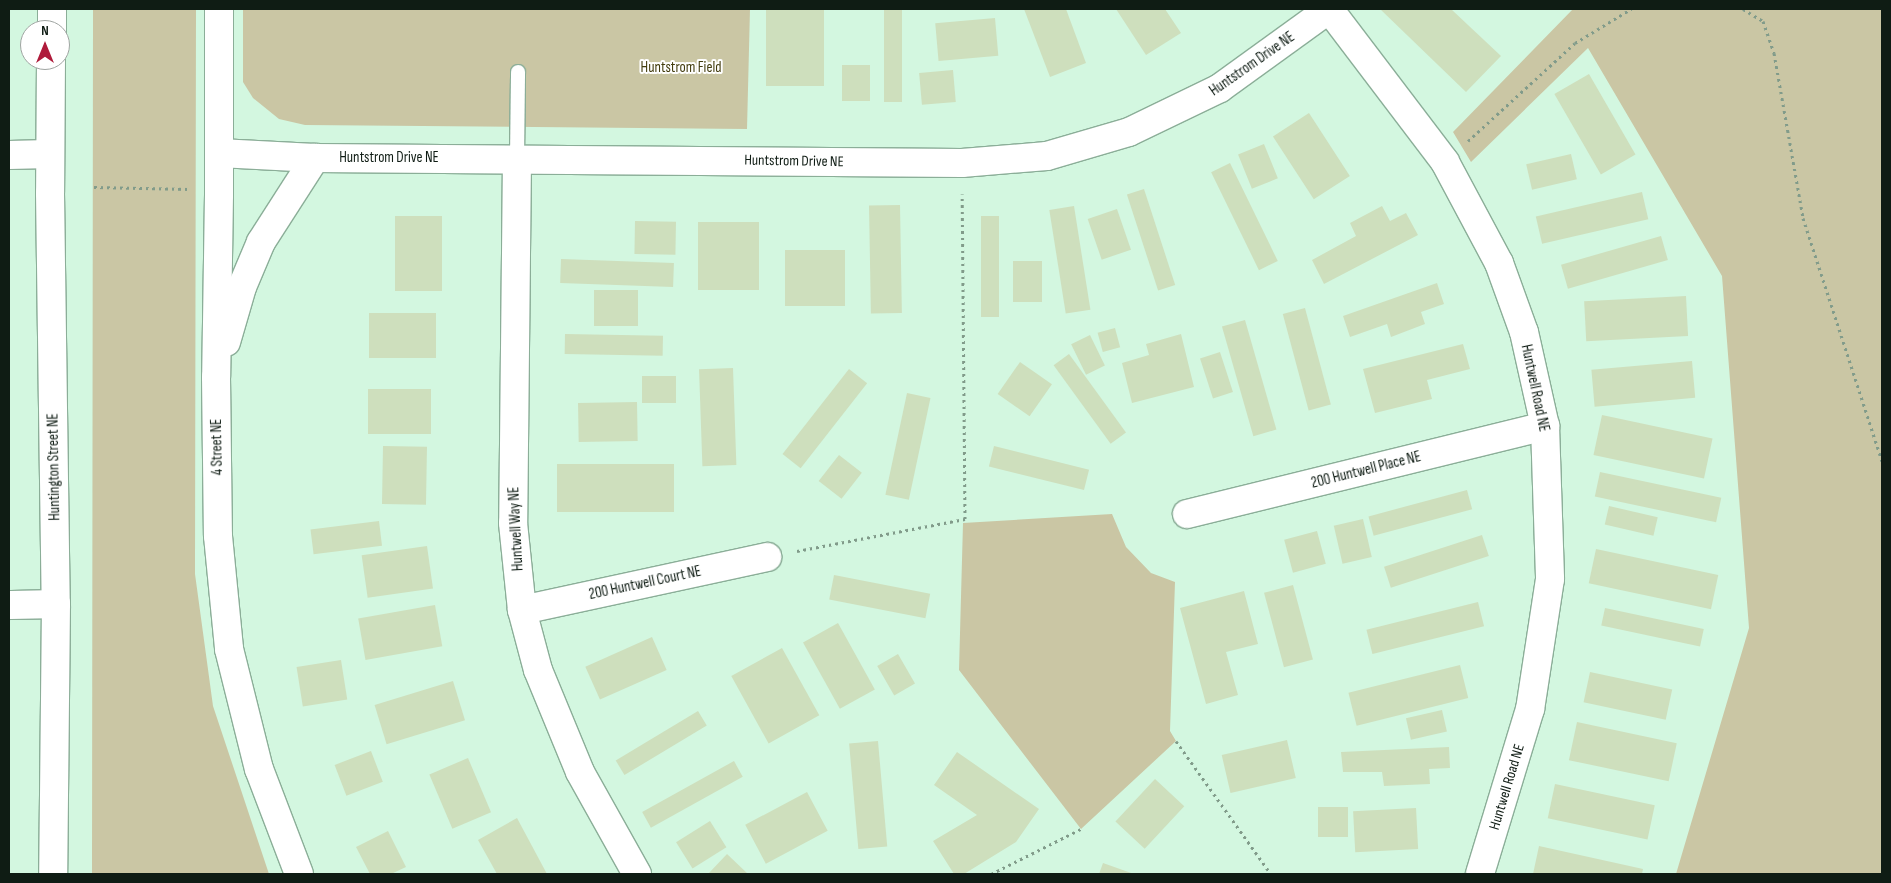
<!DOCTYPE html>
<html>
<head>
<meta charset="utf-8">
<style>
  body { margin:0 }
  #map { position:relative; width:1891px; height:883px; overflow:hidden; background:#d3f7e0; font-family:"Sofia Sans Condensed",sans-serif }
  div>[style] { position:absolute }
  .green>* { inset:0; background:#cac6a4 }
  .building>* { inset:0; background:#cedfbd; transform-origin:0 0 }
  .path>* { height:3px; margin-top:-1.5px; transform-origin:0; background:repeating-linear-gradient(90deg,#819b8a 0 2.5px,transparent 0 6.5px) }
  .roads { filter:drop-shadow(1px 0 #8bae98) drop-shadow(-1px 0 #8bae98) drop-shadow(0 1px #8bae98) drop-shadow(0 -1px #8bae98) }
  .service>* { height:14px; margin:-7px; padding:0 7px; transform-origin:7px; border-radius:7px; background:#fff }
  .minor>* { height:28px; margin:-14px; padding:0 14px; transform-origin:14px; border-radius:14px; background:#fff }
  .secondary>* { height:28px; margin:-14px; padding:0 14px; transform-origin:14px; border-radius:14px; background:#fff }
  span { translate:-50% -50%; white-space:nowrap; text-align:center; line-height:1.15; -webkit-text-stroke:4px #fff; paint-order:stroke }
  .street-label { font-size:15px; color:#0f1c14 }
  .park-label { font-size:15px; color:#423c0e }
  .frame { position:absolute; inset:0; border:10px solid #0f1c14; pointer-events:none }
  .north { position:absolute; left:20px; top:20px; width:50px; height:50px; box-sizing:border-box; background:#fff; border:1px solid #9fa4a1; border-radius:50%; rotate:0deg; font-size:14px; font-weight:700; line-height:20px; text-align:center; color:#0f1c14 }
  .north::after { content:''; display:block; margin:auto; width:18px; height:22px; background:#af1b3b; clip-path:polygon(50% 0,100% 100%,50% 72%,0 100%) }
</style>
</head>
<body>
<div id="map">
  <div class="green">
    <i style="clip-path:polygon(93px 9px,196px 9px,195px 574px,213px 706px,269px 874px,92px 874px)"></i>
    <i style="clip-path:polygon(243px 9px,750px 9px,747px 129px,305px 125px,279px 119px,253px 98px,243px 82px)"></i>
    <i style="clip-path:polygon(1573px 9px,1882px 9px,1882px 874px,1676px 874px,1749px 628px,1722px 276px,1588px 48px,1471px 162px,1453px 132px)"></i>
    <i style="clip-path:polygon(1112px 514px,1126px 547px,1151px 573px,1175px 582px,1170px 731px,1176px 741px,1081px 829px,959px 670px,963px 523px)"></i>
  </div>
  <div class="building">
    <i style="left:766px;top:9px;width:58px;height:77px"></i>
    <i style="left:884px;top:9px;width:18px;height:93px"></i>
    <i style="clip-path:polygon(1024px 9px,1066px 9px,1086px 63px,1050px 77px)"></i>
    <i style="clip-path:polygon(1116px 9px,1165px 9px,1181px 33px,1146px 55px)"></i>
    <i style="clip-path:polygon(1380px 9px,1451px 9px,1501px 56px,1466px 92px)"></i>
    <i style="left:995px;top:18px;width:38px;height:60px;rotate:85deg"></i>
    <i style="left:842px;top:65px;width:28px;height:36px"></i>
    <i style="left:953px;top:70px;width:32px;height:34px;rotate:85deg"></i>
    <i style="left:1589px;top:74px;width:93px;height:40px;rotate:60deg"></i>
    <i style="left:1309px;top:113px;width:75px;height:43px;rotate:57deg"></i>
    <i style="left:1264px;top:144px;width:37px;height:28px;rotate:68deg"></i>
    <i style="left:1571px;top:154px;width:26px;height:46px;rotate:77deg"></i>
    <i style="left:1230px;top:163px;width:109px;height:21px;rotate:64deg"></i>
    <i style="left:1144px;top:189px;width:101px;height:18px;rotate:72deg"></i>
    <i style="left:1642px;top:192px;width:28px;height:109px;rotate:77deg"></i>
    <i style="left:900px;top:205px;width:108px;height:31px;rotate:89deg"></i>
    <i style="left:1074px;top:206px;width:105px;height:25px;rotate:81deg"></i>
    <i style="clip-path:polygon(1382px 206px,1390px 221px,1406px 213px,1418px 235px,1324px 284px,1312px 260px,1356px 236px,1350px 223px)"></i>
    <i style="left:1117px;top:209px;width:43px;height:31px;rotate:71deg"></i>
    <i style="left:395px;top:216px;width:47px;height:75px"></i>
    <i style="left:981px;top:216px;width:18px;height:101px"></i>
    <i style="left:635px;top:221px;width:41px;height:33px;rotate:1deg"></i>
    <i style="left:698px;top:222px;width:61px;height:68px"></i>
    <i style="left:1661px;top:236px;width:25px;height:104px;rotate:74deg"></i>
    <i style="left:785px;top:250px;width:60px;height:56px"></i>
    <i style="left:561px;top:259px;width:113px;height:24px;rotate:2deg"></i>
    <i style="left:1013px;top:261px;width:29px;height:41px"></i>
    <i style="clip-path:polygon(1437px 283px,1444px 304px,1421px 312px,1425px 324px,1391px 337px,1387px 324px,1350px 337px,1343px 316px)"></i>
    <i style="left:594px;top:290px;width:44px;height:36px"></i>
    <i style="left:1686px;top:296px;width:40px;height:102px;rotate:87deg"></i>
    <i style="left:1305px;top:308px;width:100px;height:23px;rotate:75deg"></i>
    <i style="left:369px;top:313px;width:67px;height:45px"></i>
    <i style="left:1245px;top:320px;width:114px;height:24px;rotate:74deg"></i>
    <i style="left:1115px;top:328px;width:20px;height:18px;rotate:75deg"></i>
    <i style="left:565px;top:334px;width:98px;height:20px;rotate:1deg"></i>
    <i style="clip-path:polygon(1181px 334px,1194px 387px,1132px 403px,1122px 363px,1149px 355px,1146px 344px)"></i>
    <i style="left:1090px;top:335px;width:34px;height:21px;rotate:64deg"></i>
    <i style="clip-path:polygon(1463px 344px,1470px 369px,1427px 380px,1432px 399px,1375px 413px,1363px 369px)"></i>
    <i style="left:1220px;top:352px;width:42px;height:21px;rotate:72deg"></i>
    <i style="left:1069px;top:354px;width:97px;height:19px;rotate:54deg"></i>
    <i style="left:1692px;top:361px;width:37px;height:101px;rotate:85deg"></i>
    <i style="left:1020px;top:362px;width:39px;height:39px;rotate:35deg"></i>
    <i style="left:733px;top:368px;width:97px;height:34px;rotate:88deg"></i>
    <i style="left:849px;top:369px;width:23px;height:108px;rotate:38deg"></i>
    <i style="left:642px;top:376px;width:34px;height:27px"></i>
    <i style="left:368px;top:389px;width:63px;height:45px"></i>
    <i style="left:907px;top:393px;width:24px;height:104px;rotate:12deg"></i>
    <i style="left:637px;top:402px;width:39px;height:59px;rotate:89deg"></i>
    <i style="left:1602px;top:415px;width:113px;height:41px;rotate:12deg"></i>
    <i style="left:383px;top:446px;width:44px;height:58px;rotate:1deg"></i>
    <i style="left:994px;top:446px;width:98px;height:21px;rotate:14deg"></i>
    <i style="left:839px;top:455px;width:29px;height:33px;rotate:38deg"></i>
    <i style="left:674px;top:464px;width:48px;height:117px;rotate:90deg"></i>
    <i style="left:1600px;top:472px;width:124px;height:25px;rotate:12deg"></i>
    <i style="left:1467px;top:490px;width:20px;height:102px;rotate:75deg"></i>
    <i style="left:1609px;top:506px;width:50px;height:19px;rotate:13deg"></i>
    <i style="left:1363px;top:519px;width:39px;height:30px;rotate:77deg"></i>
    <i style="left:379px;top:521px;width:25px;height:69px;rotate:83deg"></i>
    <i style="left:1317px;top:531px;width:34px;height:34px;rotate:75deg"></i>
    <i style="left:1482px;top:535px;width:22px;height:103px;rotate:72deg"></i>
    <i style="left:427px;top:546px;width:43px;height:66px;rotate:82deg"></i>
    <i style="left:1596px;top:549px;width:125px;height:35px;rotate:12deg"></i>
    <i style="left:834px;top:575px;width:98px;height:25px;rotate:11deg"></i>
    <i style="left:1293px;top:585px;width:77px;height:30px;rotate:75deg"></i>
    <i style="clip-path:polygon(1244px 591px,1258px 644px,1226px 652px,1238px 695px,1206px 704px,1180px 608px)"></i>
    <i style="left:1478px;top:602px;width:25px;height:115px;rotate:76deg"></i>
    <i style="left:435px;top:605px;width:42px;height:78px;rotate:80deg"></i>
    <i style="left:1605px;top:608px;width:101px;height:18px;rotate:12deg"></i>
    <i style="left:838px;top:623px;width:76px;height:40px;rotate:61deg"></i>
    <i style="left:652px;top:637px;width:36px;height:73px;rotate:66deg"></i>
    <i style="left:782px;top:648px;width:77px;height:58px;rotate:61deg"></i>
    <i style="left:898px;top:654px;width:34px;height:24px;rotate:60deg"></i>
    <i style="left:341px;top:660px;width:40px;height:45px;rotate:81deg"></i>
    <i style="left:1460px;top:665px;width:34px;height:115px;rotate:76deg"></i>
    <i style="left:1590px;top:672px;width:84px;height:31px;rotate:12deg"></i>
    <i style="left:453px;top:681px;width:41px;height:82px;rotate:73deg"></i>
    <i style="left:1442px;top:710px;width:22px;height:37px;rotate:77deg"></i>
    <i style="left:698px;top:711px;width:17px;height:96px;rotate:59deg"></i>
    <i style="left:1577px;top:722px;width:102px;height:39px;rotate:12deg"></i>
    <i style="left:1287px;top:740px;width:39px;height:67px;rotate:77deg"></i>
    <i style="left:878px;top:741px;width:106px;height:29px;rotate:85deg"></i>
    <i style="clip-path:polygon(1449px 747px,1450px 768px,1429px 769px,1430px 784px,1384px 786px,1382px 772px,1343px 772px,1341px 752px)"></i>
    <i style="left:371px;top:751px;width:33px;height:39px;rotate:69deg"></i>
    <i style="clip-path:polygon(957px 752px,1039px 809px,1016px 842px,964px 874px,954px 874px,933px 841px,977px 815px,934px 785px)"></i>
    <i style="left:468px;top:758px;width:59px;height:42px;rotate:67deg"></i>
    <i style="left:734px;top:761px;width:18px;height:105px;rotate:61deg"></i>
    <i style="left:1155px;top:779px;width:40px;height:58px;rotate:43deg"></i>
    <i style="left:1555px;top:784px;width:102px;height:35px;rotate:12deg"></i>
    <i style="left:807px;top:792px;width:44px;height:70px;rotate:62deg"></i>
    <i style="left:1318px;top:807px;width:30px;height:30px"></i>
    <i style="left:1416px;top:808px;width:41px;height:63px;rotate:87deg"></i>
    <i style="clip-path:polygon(517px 818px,547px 874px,497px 874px,478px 840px)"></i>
    <i style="left:710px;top:821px;width:31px;height:40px;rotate:58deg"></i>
    <i style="clip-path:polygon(388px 831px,406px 867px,391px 874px,370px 874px,356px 847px)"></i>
    <i style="clip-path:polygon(1539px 846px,1643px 869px,1642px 874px,1533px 874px)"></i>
    <i style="clip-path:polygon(727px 854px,748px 874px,708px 874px)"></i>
    <i style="clip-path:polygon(1103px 863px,1134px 874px,1099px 874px)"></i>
  </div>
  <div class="path">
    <i style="left:1743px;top:9px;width:23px;rotate:31deg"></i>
    <i style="left:1763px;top:21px;width:34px;rotate:71deg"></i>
    <i style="left:1774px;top:53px;width:168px;rotate:80deg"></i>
    <i style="left:1803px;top:218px;width:256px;rotate:72deg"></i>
    <i style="left:1468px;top:141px;width:145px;rotate:-42.5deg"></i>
    <i style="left:1575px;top:43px;width:66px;rotate:-31.3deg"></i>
    <i style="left:94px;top:187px;width:95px;rotate:1.2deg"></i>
    <i style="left:797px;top:551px;width:171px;rotate:-10.8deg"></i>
    <i style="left:965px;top:519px;width:325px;rotate:-90.5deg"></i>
    <i style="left:1176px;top:741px;width:163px;rotate:54.5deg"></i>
    <i style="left:991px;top:874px;width:101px;rotate:-26.6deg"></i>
  </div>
  <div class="roads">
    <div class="service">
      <i style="left:517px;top:158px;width:86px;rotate:-89.3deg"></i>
    </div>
    <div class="minor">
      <i style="left:1329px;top:9px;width:192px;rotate:52.8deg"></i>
      <i style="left:1445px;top:162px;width:115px;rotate:61.9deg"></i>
      <i style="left:1499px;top:263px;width:73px;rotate:70.1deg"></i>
      <i style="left:1524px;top:332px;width:96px;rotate:77.4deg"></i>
      <i style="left:1545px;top:426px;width:153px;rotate:88.1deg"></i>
      <i style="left:1550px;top:579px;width:132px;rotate:98.7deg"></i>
      <i style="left:1530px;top:709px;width:172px;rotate:106.9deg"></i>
      <i style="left:52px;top:30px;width:21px;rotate:-90deg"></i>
      <i style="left:51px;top:60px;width:133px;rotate:90.4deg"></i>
      <i style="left:50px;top:193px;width:411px;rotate:89.2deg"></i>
      <i style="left:56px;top:604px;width:270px;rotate:90.6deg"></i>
      <i style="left:219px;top:153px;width:96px;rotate:3deg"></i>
      <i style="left:315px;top:158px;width:647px;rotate:0.44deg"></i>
      <i style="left:962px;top:163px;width:85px;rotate:-4.7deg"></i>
      <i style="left:1047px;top:156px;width:85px;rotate:-16.3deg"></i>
      <i style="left:1129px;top:132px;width:101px;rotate:-25.8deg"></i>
      <i style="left:1220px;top:88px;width:135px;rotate:-35.9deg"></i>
      <i style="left:9px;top:155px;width:40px;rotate:-1.4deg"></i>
      <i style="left:517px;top:158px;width:365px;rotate:90.6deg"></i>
      <i style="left:513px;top:523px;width:87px;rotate:84.1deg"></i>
      <i style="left:522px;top:610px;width:62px;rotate:75.1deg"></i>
      <i style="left:538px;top:670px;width:110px;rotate:67.6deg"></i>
      <i style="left:580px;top:772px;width:117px;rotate:60.8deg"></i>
      <i style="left:1187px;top:514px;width:369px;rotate:-13.8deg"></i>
      <i style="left:9px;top:605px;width:47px;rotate:-1.2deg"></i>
      <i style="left:522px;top:610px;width:251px;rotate:-12.2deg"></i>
    </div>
    <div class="secondary">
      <i style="left:219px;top:9px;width:186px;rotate:90deg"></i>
      <i style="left:219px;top:195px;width:182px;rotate:90.9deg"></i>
      <i style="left:216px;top:377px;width:159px;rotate:89.3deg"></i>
      <i style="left:218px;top:536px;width:114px;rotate:84.4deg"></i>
      <i style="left:229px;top:649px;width:124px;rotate:76deg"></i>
      <i style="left:259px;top:769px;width:112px;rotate:69.1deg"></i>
      <i style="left:226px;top:342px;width:57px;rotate:-73.8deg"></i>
      <i style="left:242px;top:287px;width:49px;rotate:-67.1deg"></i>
      <i style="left:261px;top:242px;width:100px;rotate:-57.3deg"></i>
    </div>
  </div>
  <div class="street-label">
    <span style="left:1252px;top:64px;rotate:-35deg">Huntstrom Drive NE</span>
    <span style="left:389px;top:158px">Huntstrom Drive NE</span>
    <span style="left:794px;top:161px;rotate:1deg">Huntstrom Drive NE</span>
    <span style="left:1535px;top:388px;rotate:78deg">Huntwell Road NE</span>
    <span style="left:217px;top:447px;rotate:-91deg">4 Street NE</span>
    <span style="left:54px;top:467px;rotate:-91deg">Huntington Street NE</span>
    <span style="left:1366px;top:470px;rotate:-14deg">200 Huntwell Place NE</span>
    <span style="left:516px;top:529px;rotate:-93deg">Huntwell Way NE</span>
    <span style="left:645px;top:583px;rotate:-12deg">200 Huntwell Court NE</span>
    <span style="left:1507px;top:787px;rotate:-73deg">Huntwell Road NE</span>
  </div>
  <div class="park-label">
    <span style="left:681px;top:68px">Huntstrom Field</span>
  </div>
  <div class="frame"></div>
  <div class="north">N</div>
</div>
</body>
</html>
